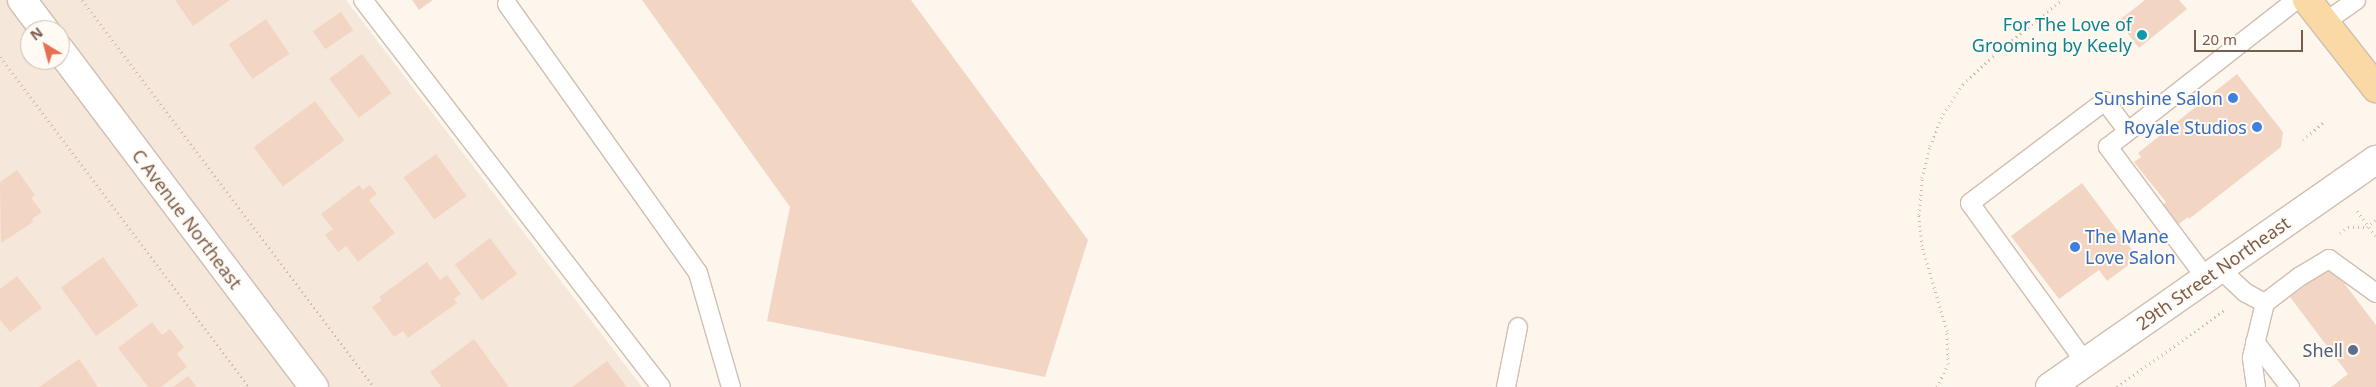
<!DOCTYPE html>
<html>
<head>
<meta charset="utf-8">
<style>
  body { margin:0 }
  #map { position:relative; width:2376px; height:387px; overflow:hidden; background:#fdf6ec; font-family:"Noto Sans",sans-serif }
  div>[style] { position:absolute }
  .residential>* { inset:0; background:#f5e8da }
  .building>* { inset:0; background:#f3d5c3; transform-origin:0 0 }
  .path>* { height:3px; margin-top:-1.5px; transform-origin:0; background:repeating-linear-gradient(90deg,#d9b8a5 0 1px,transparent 0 5px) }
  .roads { filter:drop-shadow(1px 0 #d1beb0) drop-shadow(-1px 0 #d1beb0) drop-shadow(0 1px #d1beb0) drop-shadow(0 -1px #d1beb0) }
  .service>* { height:18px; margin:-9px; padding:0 9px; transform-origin:9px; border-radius:9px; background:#fff }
  .minor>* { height:28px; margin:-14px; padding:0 14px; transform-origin:14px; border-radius:14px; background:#fff }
  .secondary>* { height:28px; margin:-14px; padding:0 14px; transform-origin:14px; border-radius:14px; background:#fff }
  .primary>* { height:28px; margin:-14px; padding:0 14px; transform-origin:14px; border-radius:14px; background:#fbd9a5 }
  .dots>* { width:14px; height:14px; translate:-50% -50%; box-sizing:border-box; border:2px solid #fffaf3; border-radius:50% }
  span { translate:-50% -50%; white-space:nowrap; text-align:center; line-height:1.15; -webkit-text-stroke:4px #fffaf3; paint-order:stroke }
  .culture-label { font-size:18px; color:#0d838f }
  .right { translate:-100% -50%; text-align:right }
  .shop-label { font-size:18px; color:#366cbe }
  .left { translate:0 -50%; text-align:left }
  .street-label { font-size:18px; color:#7a5c4d }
  .service-label { font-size:18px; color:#4e5e75 }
  .north { position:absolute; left:20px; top:20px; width:50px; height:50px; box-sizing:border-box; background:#fffaf3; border:1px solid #cabbb1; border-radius:50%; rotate:323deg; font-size:14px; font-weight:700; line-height:20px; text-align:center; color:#7a5c4d }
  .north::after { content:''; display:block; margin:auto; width:18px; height:22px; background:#e76f51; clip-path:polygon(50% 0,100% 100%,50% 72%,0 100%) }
  .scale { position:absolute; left:2194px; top:30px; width:109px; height:22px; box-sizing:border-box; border:2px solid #7a5c4d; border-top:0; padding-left:6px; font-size:15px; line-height:18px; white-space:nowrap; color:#7a5c4d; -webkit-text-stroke:4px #fffaf3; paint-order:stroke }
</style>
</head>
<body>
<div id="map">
  <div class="residential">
    <i style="clip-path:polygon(evenodd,0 0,346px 0,642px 387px,0 387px,0 0,30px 30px,60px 30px,60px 60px,30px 60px,30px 30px)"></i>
  </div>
  <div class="building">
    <i style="clip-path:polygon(175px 0,230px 0,193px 26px)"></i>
    <i style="clip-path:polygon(412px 0,433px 0,419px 10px)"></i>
    <i style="clip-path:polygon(642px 0,911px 0,1088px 240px,1045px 377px,767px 321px,790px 207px)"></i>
    <i style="clip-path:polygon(2145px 0,2179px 0,2187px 9px,2139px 48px,2118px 21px)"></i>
    <i style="left:341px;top:12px;width:22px;height:34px;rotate:56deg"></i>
    <i style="left:266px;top:19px;width:42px;height:45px;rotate:56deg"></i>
    <i style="left:362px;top:54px;width:49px;height:41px;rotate:53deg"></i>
    <i style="clip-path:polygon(2237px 74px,2283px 132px,2281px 147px,2189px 219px,2188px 217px,2175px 227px,2160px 208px,2166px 202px,2134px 162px,2141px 157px,2138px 153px)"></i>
    <i style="left:315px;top:101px;width:49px;height:77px;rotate:53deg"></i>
    <i style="left:436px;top:154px;width:52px;height:40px;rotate:54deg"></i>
    <i style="clip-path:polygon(17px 170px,35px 195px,31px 198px,42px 212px,32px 219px,33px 222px,1px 243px,0 182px)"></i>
    <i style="clip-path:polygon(2082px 183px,2138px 258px,2107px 281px,2099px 270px,2059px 299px,2011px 236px)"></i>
    <i style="clip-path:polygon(359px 185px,363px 190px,370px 185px,377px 194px,369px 200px,395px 233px,358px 262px,346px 246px,338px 252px,325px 235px,333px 229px,321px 214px)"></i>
    <i style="left:490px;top:238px;width:45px;height:44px;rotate:53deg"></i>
    <i style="left:103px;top:257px;width:60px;height:52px;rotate:54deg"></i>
    <i style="clip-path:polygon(427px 262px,440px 280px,447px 275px,461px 294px,454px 299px,457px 303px,408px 338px,403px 331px,394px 337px,372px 307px,382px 300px,379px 297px)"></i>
    <i style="clip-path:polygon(2331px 266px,2376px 325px,2376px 387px,2331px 387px,2348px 374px,2290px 297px)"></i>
    <i style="clip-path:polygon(17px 276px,42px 308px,10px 332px,0 320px,0 289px)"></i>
    <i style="clip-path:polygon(152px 322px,162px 335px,170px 329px,184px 347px,177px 354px,187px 367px,161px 387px,148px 387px,118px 348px)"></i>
    <i style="clip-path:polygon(474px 339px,509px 387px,441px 387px,430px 372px)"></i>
    <i style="clip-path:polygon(79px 359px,98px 387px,39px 387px)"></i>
    <i style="clip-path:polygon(607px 361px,627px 387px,572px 387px)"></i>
    <i style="clip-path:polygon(188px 376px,197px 387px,173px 387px)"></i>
  </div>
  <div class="path">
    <i style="left:82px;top:0;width:485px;rotate:53deg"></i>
    <i style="left:0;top:57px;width:413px;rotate:53deg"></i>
    <i style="left:2303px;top:140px;width:28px;rotate:-41deg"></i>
    <i style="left:2357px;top:211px;width:32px;rotate:54deg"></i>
    <i style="left:2340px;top:233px;width:10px;rotate:-37deg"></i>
    <i style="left:2348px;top:227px;width:19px"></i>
    <i style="left:2367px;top:227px;width:11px;rotate:-38deg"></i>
    <i style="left:1937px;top:387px;width:25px;rotate:-64deg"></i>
    <i style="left:1948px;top:364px;width:33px;rotate:-92deg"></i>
    <i style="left:1947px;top:331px;width:89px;rotate:-106.4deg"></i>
    <i style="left:1922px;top:246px;width:31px;rotate:-96deg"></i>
    <i style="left:1919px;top:215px;width:37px;rotate:-85deg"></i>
    <i style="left:1922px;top:178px;width:33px;rotate:-76deg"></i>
    <i style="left:1930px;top:146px;width:35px;rotate:-68deg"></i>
    <i style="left:1943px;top:114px;width:36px;rotate:-56deg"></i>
    <i style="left:1963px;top:84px;width:41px;rotate:-43deg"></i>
    <i style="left:1993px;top:56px;width:88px;rotate:-39.5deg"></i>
    <i style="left:2117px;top:387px;width:132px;rotate:-35.7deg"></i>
  </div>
  <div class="roads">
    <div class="service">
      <i style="left:363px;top:0;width:488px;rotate:52.4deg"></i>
      <i style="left:507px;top:4px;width:330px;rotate:54.6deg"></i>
      <i style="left:698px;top:273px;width:119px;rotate:73.9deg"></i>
      <i style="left:2325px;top:22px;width:38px;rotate:-35deg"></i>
      <i style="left:2220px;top:269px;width:35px;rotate:43deg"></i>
      <i style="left:2246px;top:293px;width:21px;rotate:28deg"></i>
      <i style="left:2265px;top:303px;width:43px;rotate:-37.4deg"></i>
      <i style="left:2299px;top:277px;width:35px;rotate:-31deg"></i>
      <i style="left:2329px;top:259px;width:58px;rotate:35.9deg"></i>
      <i style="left:2206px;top:278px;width:164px;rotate:-126.8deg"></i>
      <i style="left:2108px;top:147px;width:239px;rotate:-38deg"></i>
      <i style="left:2255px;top:342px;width:57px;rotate:52.1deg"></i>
      <i style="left:2085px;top:362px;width:196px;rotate:-125.9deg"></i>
      <i style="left:1970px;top:203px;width:169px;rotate:-37.1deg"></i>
      <i style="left:2105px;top:101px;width:38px;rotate:53deg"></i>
      <i style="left:1506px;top:387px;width:61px;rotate:-78.7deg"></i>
      <i style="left:2256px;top:387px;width:30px;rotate:-98deg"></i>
      <i style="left:2252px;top:357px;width:56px;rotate:-76.5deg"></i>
    </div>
    <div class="minor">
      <i style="left:22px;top:0;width:38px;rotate:53deg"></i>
      <i style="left:60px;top:50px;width:422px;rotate:53deg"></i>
    </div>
    <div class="secondary">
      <i style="left:2050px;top:387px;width:397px;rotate:-34.9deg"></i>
    </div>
    <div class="primary">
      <i style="left:2307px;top:0;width:112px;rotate:51.9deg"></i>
    </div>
  </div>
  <div class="dots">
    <i style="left:2142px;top:35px;background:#0f9aa8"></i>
    <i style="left:2233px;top:98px;background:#3f7fe0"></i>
    <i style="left:2257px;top:127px;background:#3f7fe0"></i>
    <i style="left:2075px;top:247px;background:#3f7fe0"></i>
    <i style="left:2353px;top:350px;background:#5c6f8a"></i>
  </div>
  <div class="culture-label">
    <span class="right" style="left:2132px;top:35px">For The Love of<br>Grooming by Keely</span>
  </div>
  <div class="shop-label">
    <span class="right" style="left:2223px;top:98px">Sunshine Salon</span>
    <span class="right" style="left:2247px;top:127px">Royale Studios</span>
    <span class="left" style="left:2085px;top:247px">The Mane<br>Love Salon</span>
  </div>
  <div class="street-label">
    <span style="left:187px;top:219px;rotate:53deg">C Avenue Northeast</span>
    <span style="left:2213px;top:273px;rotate:-35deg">29th Street Northeast</span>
  </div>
  <div class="service-label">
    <span class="right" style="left:2343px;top:350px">Shell</span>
  </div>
  <div class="north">N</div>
  <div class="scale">20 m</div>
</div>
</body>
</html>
